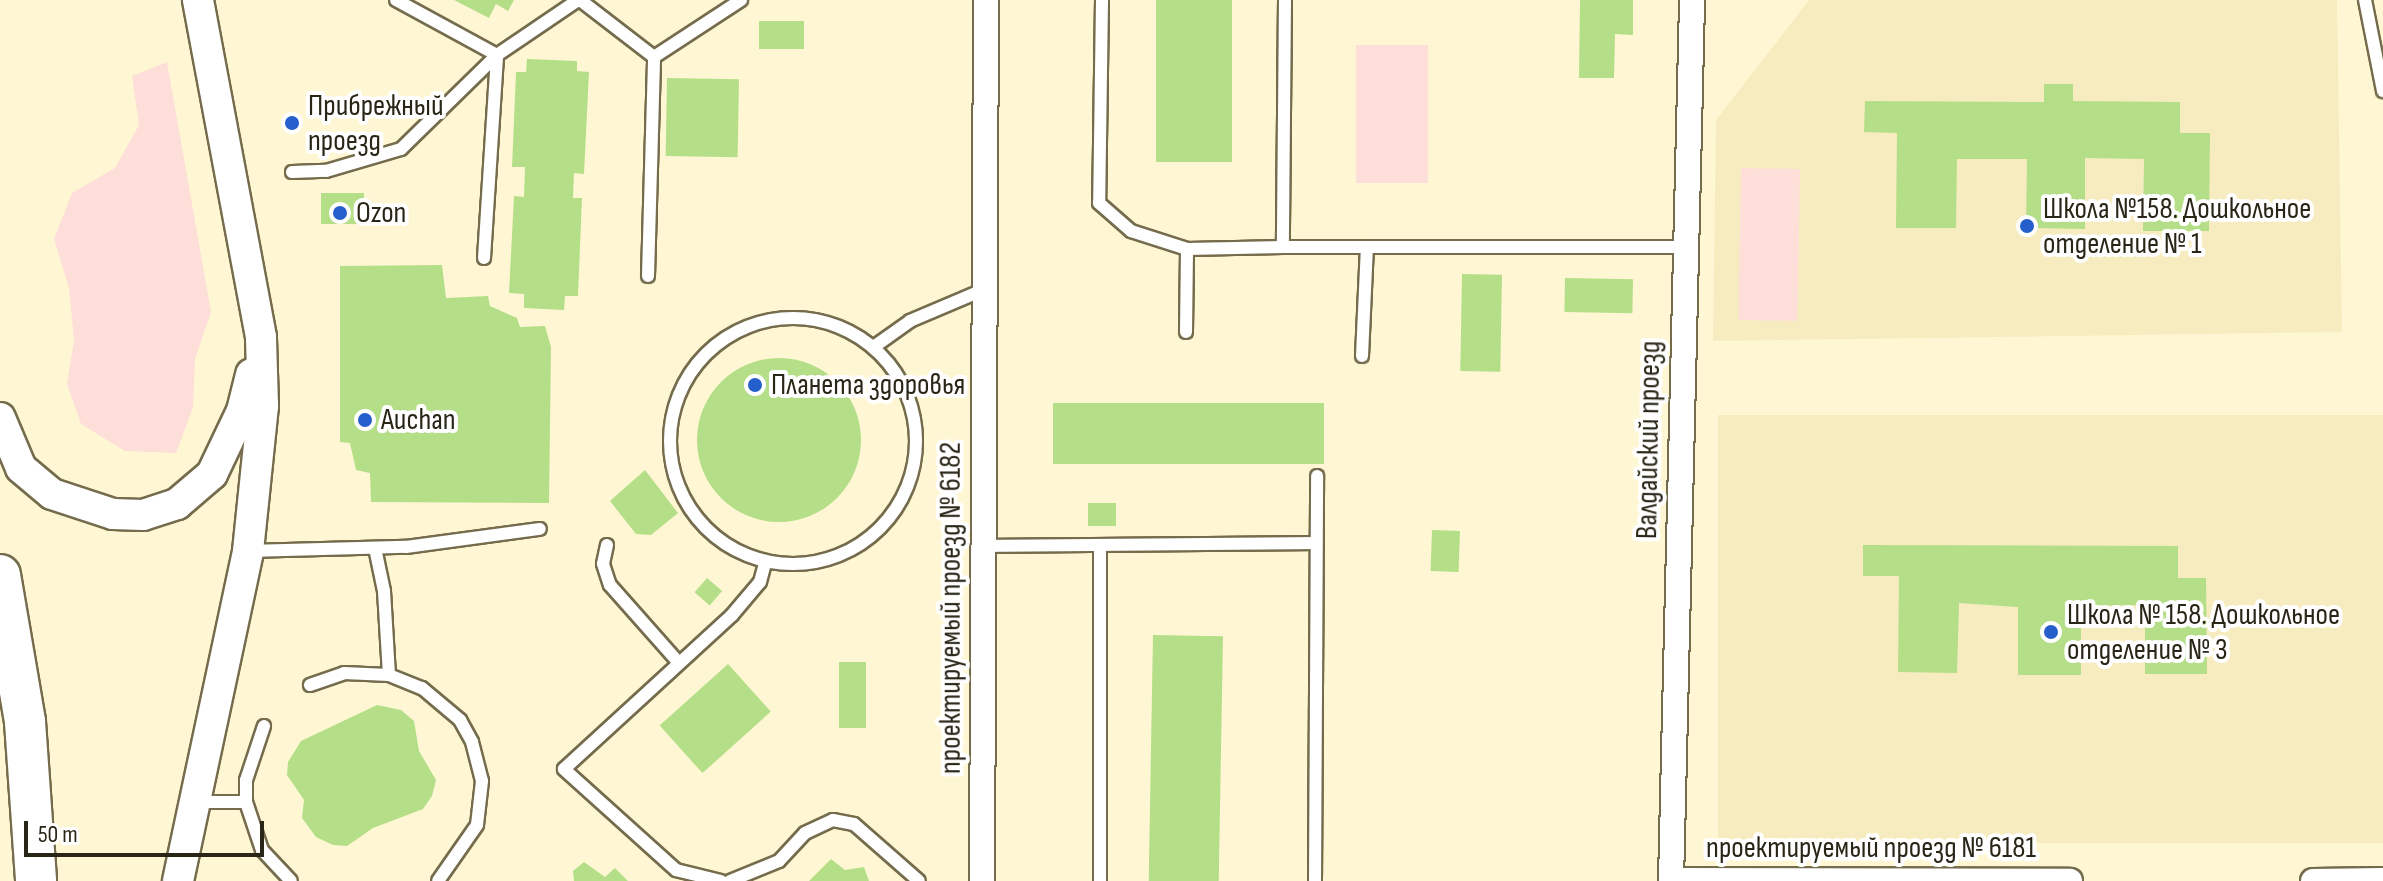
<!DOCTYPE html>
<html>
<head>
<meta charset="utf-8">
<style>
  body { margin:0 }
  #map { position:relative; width:2383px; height:881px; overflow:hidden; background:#fff7d3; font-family:"Sofia Sans Condensed",sans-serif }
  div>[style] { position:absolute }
  .built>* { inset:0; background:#f6ecc0; transform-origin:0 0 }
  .green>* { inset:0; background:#fdded8; transform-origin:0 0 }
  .building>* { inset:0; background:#b4de87; transform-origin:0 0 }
  .round { border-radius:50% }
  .roads { filter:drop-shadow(2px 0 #746c4c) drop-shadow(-2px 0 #746c4c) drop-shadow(0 2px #746c4c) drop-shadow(0 -2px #746c4c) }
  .service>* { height:12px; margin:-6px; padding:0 6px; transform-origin:6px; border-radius:6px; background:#fff }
  .service>.ring { margin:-6px; padding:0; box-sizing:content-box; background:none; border:12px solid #fff; border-radius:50% }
  .minor>* { height:24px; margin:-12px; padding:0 12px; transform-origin:12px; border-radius:12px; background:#fff }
  .tertiary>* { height:30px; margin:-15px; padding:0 15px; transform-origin:15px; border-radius:15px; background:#fff }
  .primary>* { height:40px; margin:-20px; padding:0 20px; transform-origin:20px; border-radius:20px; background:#fff }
  .dots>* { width:22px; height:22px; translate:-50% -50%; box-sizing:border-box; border:4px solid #fff; border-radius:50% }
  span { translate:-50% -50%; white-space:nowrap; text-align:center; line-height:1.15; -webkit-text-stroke:8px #fff; paint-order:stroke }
  .poi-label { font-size:30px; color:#292618 }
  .left { translate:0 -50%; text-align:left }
  .street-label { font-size:30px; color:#292618 }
  .scale { position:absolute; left:24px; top:821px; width:240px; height:36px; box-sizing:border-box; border:4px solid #292618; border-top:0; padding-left:10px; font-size:24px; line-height:28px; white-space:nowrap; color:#292618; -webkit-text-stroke:6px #fff; paint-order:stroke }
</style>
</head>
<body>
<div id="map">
  <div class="built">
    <i style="clip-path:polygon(1809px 0,2337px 0,2342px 332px,1713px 341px,1716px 120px)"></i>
    <i style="left:2383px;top:415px;width:428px;height:665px;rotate:90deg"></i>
  </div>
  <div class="green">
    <i style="left:1428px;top:45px;width:138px;height:72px;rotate:90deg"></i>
    <i style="clip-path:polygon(167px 62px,211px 312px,195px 359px,193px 408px,176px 453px,125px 451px,81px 424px,67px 384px,74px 340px,69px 288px,54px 239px,72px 193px,115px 168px,139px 125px,132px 76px)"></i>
    <i style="left:1741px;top:168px;width:59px;height:152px;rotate:1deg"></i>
  </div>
  <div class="building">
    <i style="clip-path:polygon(454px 0,514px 0,508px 11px,496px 4px,489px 18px)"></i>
    <i style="left:1156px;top:0;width:76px;height:162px"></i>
    <i style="clip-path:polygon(1580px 0,1633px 0,1633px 35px,1615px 34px,1614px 78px,1579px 78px)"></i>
    <i style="left:759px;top:21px;width:45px;height:28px"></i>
    <i style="clip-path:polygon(527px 59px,577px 61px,577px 71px,589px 72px,584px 174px,574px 173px,573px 198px,582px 198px,578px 296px,565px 296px,564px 310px,524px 308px,524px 294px,509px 293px,514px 196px,524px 197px,525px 167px,512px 167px,516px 72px,526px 72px)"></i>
    <i style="left:667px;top:78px;width:72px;height:78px;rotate:1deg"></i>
    <i style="clip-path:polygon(2044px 84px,2073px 84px,2073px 101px,2180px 102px,2180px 133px,2210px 133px,2209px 231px,2143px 231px,2144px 159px,2085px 158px,2085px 229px,2026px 228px,2027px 159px,1957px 159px,1956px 228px,1896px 228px,1897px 133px,1864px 132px,1865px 101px,2044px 102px)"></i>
    <i style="left:321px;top:193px;width:43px;height:31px"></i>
    <i style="clip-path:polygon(442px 265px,446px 298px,488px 296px,490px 306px,517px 318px,520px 327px,545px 326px,551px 347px,549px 503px,371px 502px,370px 473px,356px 470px,350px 443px,340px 442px,340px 266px)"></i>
    <i style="left:1462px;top:274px;width:40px;height:97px;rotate:1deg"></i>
    <i style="left:1565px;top:278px;width:68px;height:34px;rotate:1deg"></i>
    <i class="round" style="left:697px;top:358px;width:164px;height:164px"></i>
    <i style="left:1053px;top:403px;width:271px;height:61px"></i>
    <i style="clip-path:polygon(645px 470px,678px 513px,651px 535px,636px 534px,610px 501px)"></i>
    <i style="left:1116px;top:503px;width:23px;height:28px;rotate:90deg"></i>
    <i style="left:1432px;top:530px;width:28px;height:41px;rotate:2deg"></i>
    <i style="clip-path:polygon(1863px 545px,2178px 546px,2178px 578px,2206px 578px,2207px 674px,2145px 674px,2145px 605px,2081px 606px,2081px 675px,2018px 675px,2018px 607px,1959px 603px,1957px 673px,1898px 672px,1899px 576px,1863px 576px)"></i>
    <i style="left:707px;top:578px;width:20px;height:19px;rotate:41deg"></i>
    <i style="left:1153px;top:635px;width:70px;height:246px;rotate:1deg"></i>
    <i style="left:839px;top:662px;width:27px;height:66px"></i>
    <i style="left:728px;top:664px;width:64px;height:92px;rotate:48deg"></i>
    <i style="clip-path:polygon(377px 705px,401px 710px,414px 721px,419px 751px,436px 780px,432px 796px,423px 809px,373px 828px,347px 846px,333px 845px,316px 837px,302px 818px,304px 800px,287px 775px,288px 762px,301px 741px)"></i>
    <i style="clip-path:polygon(831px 859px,845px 870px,864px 867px,869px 881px,809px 881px)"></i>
    <i style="clip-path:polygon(584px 862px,605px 877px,615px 868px,628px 881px,574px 881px,573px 871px)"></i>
  </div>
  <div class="roads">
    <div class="service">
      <i style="left:396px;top:0;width:115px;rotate:28.6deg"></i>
      <i style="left:497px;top:55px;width:98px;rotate:-34.2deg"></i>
      <i style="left:580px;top:0;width:93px;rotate:37.6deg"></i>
      <i style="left:1102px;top:0;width:203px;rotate:90.8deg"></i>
      <i style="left:1099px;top:203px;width:43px;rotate:41.2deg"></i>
      <i style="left:1131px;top:231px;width:59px;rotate:17.8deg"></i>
      <i style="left:1187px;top:249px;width:96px;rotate:-1.2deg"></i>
      <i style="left:1285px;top:0;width:247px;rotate:90.5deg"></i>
      <i style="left:1283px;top:247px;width:403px"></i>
      <i style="left:2365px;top:0;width:93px;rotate:78.8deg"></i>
      <i style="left:292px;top:172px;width:34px;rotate:-2deg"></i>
      <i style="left:326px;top:171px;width:78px;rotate:-16.3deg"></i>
      <i style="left:401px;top:149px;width:134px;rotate:-44.4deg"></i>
      <i style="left:484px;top:258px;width:203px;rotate:-86.3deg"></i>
      <i style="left:648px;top:276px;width:219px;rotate:-88.4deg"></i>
      <i style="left:654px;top:57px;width:104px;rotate:-33.2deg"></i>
      <i class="ring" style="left:670px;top:318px;width:234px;height:234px"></i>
      <i style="left:1186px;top:332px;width:83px;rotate:-89.3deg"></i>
      <i style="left:875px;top:346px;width:43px;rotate:-35.5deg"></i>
      <i style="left:910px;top:321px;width:79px;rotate:-23deg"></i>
      <i style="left:1362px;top:356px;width:109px;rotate:-87.4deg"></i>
      <i style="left:607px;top:545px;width:19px;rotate:102deg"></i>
      <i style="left:603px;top:564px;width:22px;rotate:72deg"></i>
      <i style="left:610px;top:585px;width:104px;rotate:48.5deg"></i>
      <i style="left:983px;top:546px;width:332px;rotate:-0.5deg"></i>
      <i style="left:375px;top:548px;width:44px;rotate:78.2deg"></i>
      <i style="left:384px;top:591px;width:84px;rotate:86.6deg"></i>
      <i style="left:248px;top:551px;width:158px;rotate:-1.5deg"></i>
      <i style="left:406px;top:547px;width:135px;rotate:-7.7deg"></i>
      <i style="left:310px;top:685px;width:36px;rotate:-19deg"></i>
      <i style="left:344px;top:673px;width:45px;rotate:2.5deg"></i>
      <i style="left:389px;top:675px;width:35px;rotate:22deg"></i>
      <i style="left:422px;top:688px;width:50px;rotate:40.1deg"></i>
      <i style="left:460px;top:720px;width:25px;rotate:61deg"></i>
      <i style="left:472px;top:742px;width:40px;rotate:75.6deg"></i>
      <i style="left:482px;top:781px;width:44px;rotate:96.5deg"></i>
      <i style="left:477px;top:825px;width:68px;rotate:124.9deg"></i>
      <i style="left:264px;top:726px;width:57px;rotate:108.4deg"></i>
      <i style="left:246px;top:780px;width:22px;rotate:90deg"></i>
      <i style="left:246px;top:802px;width:51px;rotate:71.6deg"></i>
      <i style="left:262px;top:850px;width:42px;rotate:46.9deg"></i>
      <i style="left:193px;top:802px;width:53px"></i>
      <i style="left:721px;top:881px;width:46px;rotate:-166.3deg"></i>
      <i style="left:676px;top:870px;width:151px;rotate:-138deg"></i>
      <i style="left:564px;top:769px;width:228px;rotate:-42.5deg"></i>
      <i style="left:732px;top:615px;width:43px;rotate:-49.7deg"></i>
      <i style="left:760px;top:582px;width:20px;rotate:-75deg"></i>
      <i style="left:730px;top:881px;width:53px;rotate:-22.2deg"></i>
      <i style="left:779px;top:861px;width:38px;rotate:-47deg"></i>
      <i style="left:805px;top:833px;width:31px;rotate:-25deg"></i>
      <i style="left:833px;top:820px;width:21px;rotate:11deg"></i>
      <i style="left:854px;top:824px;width:86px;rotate:41.2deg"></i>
      <i style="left:1100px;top:881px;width:335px;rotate:-90deg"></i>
      <i style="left:1315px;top:881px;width:405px;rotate:-89.7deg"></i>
    </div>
    <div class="minor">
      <i style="left:1671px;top:880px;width:399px;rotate:0.1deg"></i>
      <i style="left:982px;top:881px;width:881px;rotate:-89.74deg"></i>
      <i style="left:1671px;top:881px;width:881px;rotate:-88.63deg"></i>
      <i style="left:2313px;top:881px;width:70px;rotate:-0.8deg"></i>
    </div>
    <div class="tertiary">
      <i style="left:0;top:418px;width:54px;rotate:67.2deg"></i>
      <i style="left:21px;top:468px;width:40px;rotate:40deg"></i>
      <i style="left:52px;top:494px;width:64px;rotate:18.2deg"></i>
      <i style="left:113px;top:514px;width:30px;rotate:2deg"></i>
      <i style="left:143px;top:515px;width:36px;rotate:-18deg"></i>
      <i style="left:177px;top:504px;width:46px;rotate:-40.6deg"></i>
      <i style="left:212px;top:474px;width:70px;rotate:-64.5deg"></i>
      <i style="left:242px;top:411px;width:38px;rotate:-76deg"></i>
      <i style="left:178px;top:881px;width:337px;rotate:-78deg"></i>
      <i style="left:248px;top:551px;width:146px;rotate:-84.1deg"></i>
      <i style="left:263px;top:406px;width:69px;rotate:-91.7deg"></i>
      <i style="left:261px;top:337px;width:343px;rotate:-100.6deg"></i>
    </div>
    <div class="primary">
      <i style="left:0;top:575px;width:149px;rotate:80.3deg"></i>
      <i style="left:25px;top:722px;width:159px;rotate:86deg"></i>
    </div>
  </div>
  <div class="dots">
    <i style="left:292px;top:123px;background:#255fcc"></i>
    <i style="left:340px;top:213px;background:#255fcc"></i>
    <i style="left:2027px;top:226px;background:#255fcc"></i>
    <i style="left:755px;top:385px;background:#255fcc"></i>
    <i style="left:365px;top:420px;background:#255fcc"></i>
    <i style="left:2051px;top:632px;background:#255fcc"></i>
  </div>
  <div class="poi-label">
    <span class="left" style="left:308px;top:123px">Прибрежный<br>проезд</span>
    <span class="left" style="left:2043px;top:226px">Школа №158. Дошкольное<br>отделение № 1</span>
    <span class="left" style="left:356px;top:213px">Ozon</span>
    <span class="left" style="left:771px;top:385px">Планета здоровья</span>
    <span class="left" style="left:381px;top:420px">Auchan</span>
    <span class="left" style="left:2067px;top:632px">Школа № 158. Дошкольное<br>отделение № 3</span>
  </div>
  <div class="street-label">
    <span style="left:1649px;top:440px;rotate:-89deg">Валдайский проезд</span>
    <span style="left:951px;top:608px;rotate:-90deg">проектируемый проезд № 6182</span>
    <span style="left:1871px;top:848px">проектируемый проезд № 6181</span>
  </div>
  <div class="scale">50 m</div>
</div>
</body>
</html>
